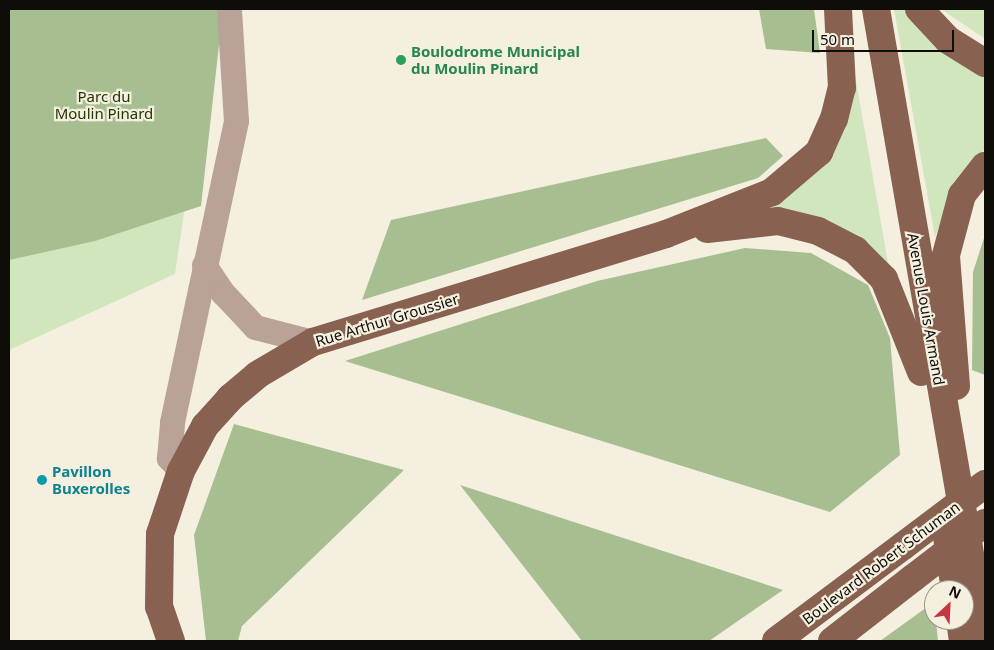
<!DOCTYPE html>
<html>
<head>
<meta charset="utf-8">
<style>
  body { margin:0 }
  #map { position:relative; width:994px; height:650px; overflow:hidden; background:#f4efdf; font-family:"Noto Sans",sans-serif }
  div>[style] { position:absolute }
  .green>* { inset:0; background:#d2e6be }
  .forest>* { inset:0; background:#a7be90 }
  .minor>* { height:25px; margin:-12.5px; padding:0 12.5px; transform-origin:12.5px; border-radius:12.5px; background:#b9a298 }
  .major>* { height:28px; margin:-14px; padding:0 14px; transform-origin:14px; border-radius:14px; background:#896150 }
  .major-bridge>* { height:28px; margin:-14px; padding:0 14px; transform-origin:14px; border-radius:14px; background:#896150 }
  .dots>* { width:14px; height:14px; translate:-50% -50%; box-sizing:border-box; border:2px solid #f4efdf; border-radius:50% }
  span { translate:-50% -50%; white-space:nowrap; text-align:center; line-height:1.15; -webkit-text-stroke:4.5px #f4efdf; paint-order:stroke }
  .leisure-label { font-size:15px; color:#27864d; font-weight:700 }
  .left { translate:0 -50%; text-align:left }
  .park-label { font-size:15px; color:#233703 }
  .street-label { font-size:15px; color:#0e0d08 }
  .culture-label { font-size:15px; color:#0d838f; font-weight:700 }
  .frame { position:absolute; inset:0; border:10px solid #0e0d08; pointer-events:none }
  .north { position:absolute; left:924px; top:580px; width:50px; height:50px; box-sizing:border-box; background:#f4efdf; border:1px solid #989589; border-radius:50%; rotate:25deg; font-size:14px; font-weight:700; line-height:20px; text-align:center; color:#0e0d08 }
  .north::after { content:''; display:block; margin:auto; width:18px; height:22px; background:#c63642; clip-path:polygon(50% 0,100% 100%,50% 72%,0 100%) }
  .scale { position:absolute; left:812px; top:30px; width:142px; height:22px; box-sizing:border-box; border:2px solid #0e0d08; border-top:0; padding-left:6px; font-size:15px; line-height:18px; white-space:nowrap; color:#0e0d08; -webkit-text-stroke:4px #f4efdf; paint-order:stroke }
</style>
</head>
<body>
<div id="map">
  <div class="green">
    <i style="clip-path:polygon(9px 9px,214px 9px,175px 274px,9px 350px)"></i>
    <i style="clip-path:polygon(894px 9px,907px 9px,985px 70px,985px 149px,967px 166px,951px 192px,935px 237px)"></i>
    <i style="clip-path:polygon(941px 9px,985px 9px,985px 39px)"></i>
    <i style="clip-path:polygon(849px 41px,890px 274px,755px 210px,807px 180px)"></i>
  </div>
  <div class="forest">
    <i style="clip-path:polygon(9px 9px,223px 9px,201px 206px,95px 241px,9px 260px)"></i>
    <i style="clip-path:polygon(759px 9px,814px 9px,820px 53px,766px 49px)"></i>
    <i style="clip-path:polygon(766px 138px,783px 156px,758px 178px,362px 300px,391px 220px)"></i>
    <i style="clip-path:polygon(985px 235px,985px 375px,972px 370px,973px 272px)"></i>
    <i style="clip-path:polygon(745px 248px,811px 253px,868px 285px,890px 338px,900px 455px,830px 512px,345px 361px,597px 281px)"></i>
    <i style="clip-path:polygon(234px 424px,404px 470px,242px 626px,238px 641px,206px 641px,194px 535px)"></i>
    <i style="clip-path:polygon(460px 485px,783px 590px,709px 641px,582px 641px)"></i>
    <i style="clip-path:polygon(934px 602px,938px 641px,880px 641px)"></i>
  </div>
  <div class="minor">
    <i style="left:204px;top:265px;width:34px;rotate:56deg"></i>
    <i style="left:223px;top:293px;width:47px;rotate:46.7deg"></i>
    <i style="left:255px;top:327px;width:60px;rotate:14.5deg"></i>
    <i style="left:181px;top:471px;width:18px;rotate:-133deg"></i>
    <i style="left:169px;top:458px;width:36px;rotate:-85deg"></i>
    <i style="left:172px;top:422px;width:308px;rotate:-78deg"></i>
    <i style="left:236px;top:121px;width:112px;rotate:-93.6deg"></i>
  </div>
  <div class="major">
    <i style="left:876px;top:9px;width:641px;rotate:80.21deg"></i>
    <i style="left:919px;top:9px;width:42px;rotate:46.9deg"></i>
    <i style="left:948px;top:40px;width:44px;rotate:31.9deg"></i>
    <i style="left:707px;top:229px;width:71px;rotate:-6.4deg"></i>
    <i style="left:778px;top:221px;width:41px;rotate:14deg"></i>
    <i style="left:818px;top:231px;width:42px;rotate:27.2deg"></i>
    <i style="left:855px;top:250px;width:41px;rotate:45deg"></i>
    <i style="left:884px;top:279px;width:100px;rotate:68.3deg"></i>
    <i style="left:956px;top:386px;width:131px;rotate:-94.4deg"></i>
    <i style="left:946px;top:255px;width:62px;rotate:-75.1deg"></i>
    <i style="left:962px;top:195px;width:37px;rotate:-52deg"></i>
    <i style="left:946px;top:530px;width:61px;rotate:81.5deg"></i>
    <i style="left:960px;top:620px;width:21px;rotate:82deg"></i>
    <i style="left:171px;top:641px;width:36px;rotate:-109deg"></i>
    <i style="left:159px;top:607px;width:73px;rotate:-89.2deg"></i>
    <i style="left:160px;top:534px;width:66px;rotate:-71.6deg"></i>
    <i style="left:181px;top:471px;width:51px;rotate:-61.9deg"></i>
    <i style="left:205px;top:426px;width:38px;rotate:-48deg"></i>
    <i style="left:230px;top:398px;width:35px;rotate:-40deg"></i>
    <i style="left:257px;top:375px;width:65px;rotate:-30.5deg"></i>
    <i style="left:313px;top:342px;width:369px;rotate:-17deg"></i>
    <i style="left:666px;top:234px;width:114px;rotate:-21.6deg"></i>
    <i style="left:772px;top:192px;width:62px;rotate:-40.4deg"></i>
    <i style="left:819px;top:152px;width:36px;rotate:-66deg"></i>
    <i style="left:834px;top:119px;width:32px;rotate:-76deg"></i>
    <i style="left:842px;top:88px;width:79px;rotate:-92.9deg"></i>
    <i style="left:776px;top:641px;width:159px;rotate:-36.8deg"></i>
    <i style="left:832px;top:641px;width:103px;rotate:-37.9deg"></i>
  </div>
  <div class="major-bridge">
    <i style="left:903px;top:546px;width:103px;rotate:-37.1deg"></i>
    <i style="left:913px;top:578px;width:91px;rotate:-37.4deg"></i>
  </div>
  <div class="dots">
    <i style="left:401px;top:60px;background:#2e9e5b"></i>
    <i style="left:42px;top:480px;background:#0f9aa8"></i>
  </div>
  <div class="leisure-label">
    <span class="left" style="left:411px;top:60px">Boulodrome Municipal<br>du Moulin Pinard</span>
  </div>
  <div class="park-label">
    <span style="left:104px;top:105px">Parc du<br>Moulin Pinard</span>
  </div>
  <div class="street-label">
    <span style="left:926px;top:309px;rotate:80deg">Avenue Louis Armand</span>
    <span style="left:387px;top:320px;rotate:-17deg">Rue Arthur Groussier</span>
    <span style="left:881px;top:563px;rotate:-37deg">Boulevard Robert Schuman</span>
  </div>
  <div class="culture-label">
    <span class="left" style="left:52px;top:480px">Pavillon<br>Buxerolles</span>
  </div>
  <div class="frame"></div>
  <div class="north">N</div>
  <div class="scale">50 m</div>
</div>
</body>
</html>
